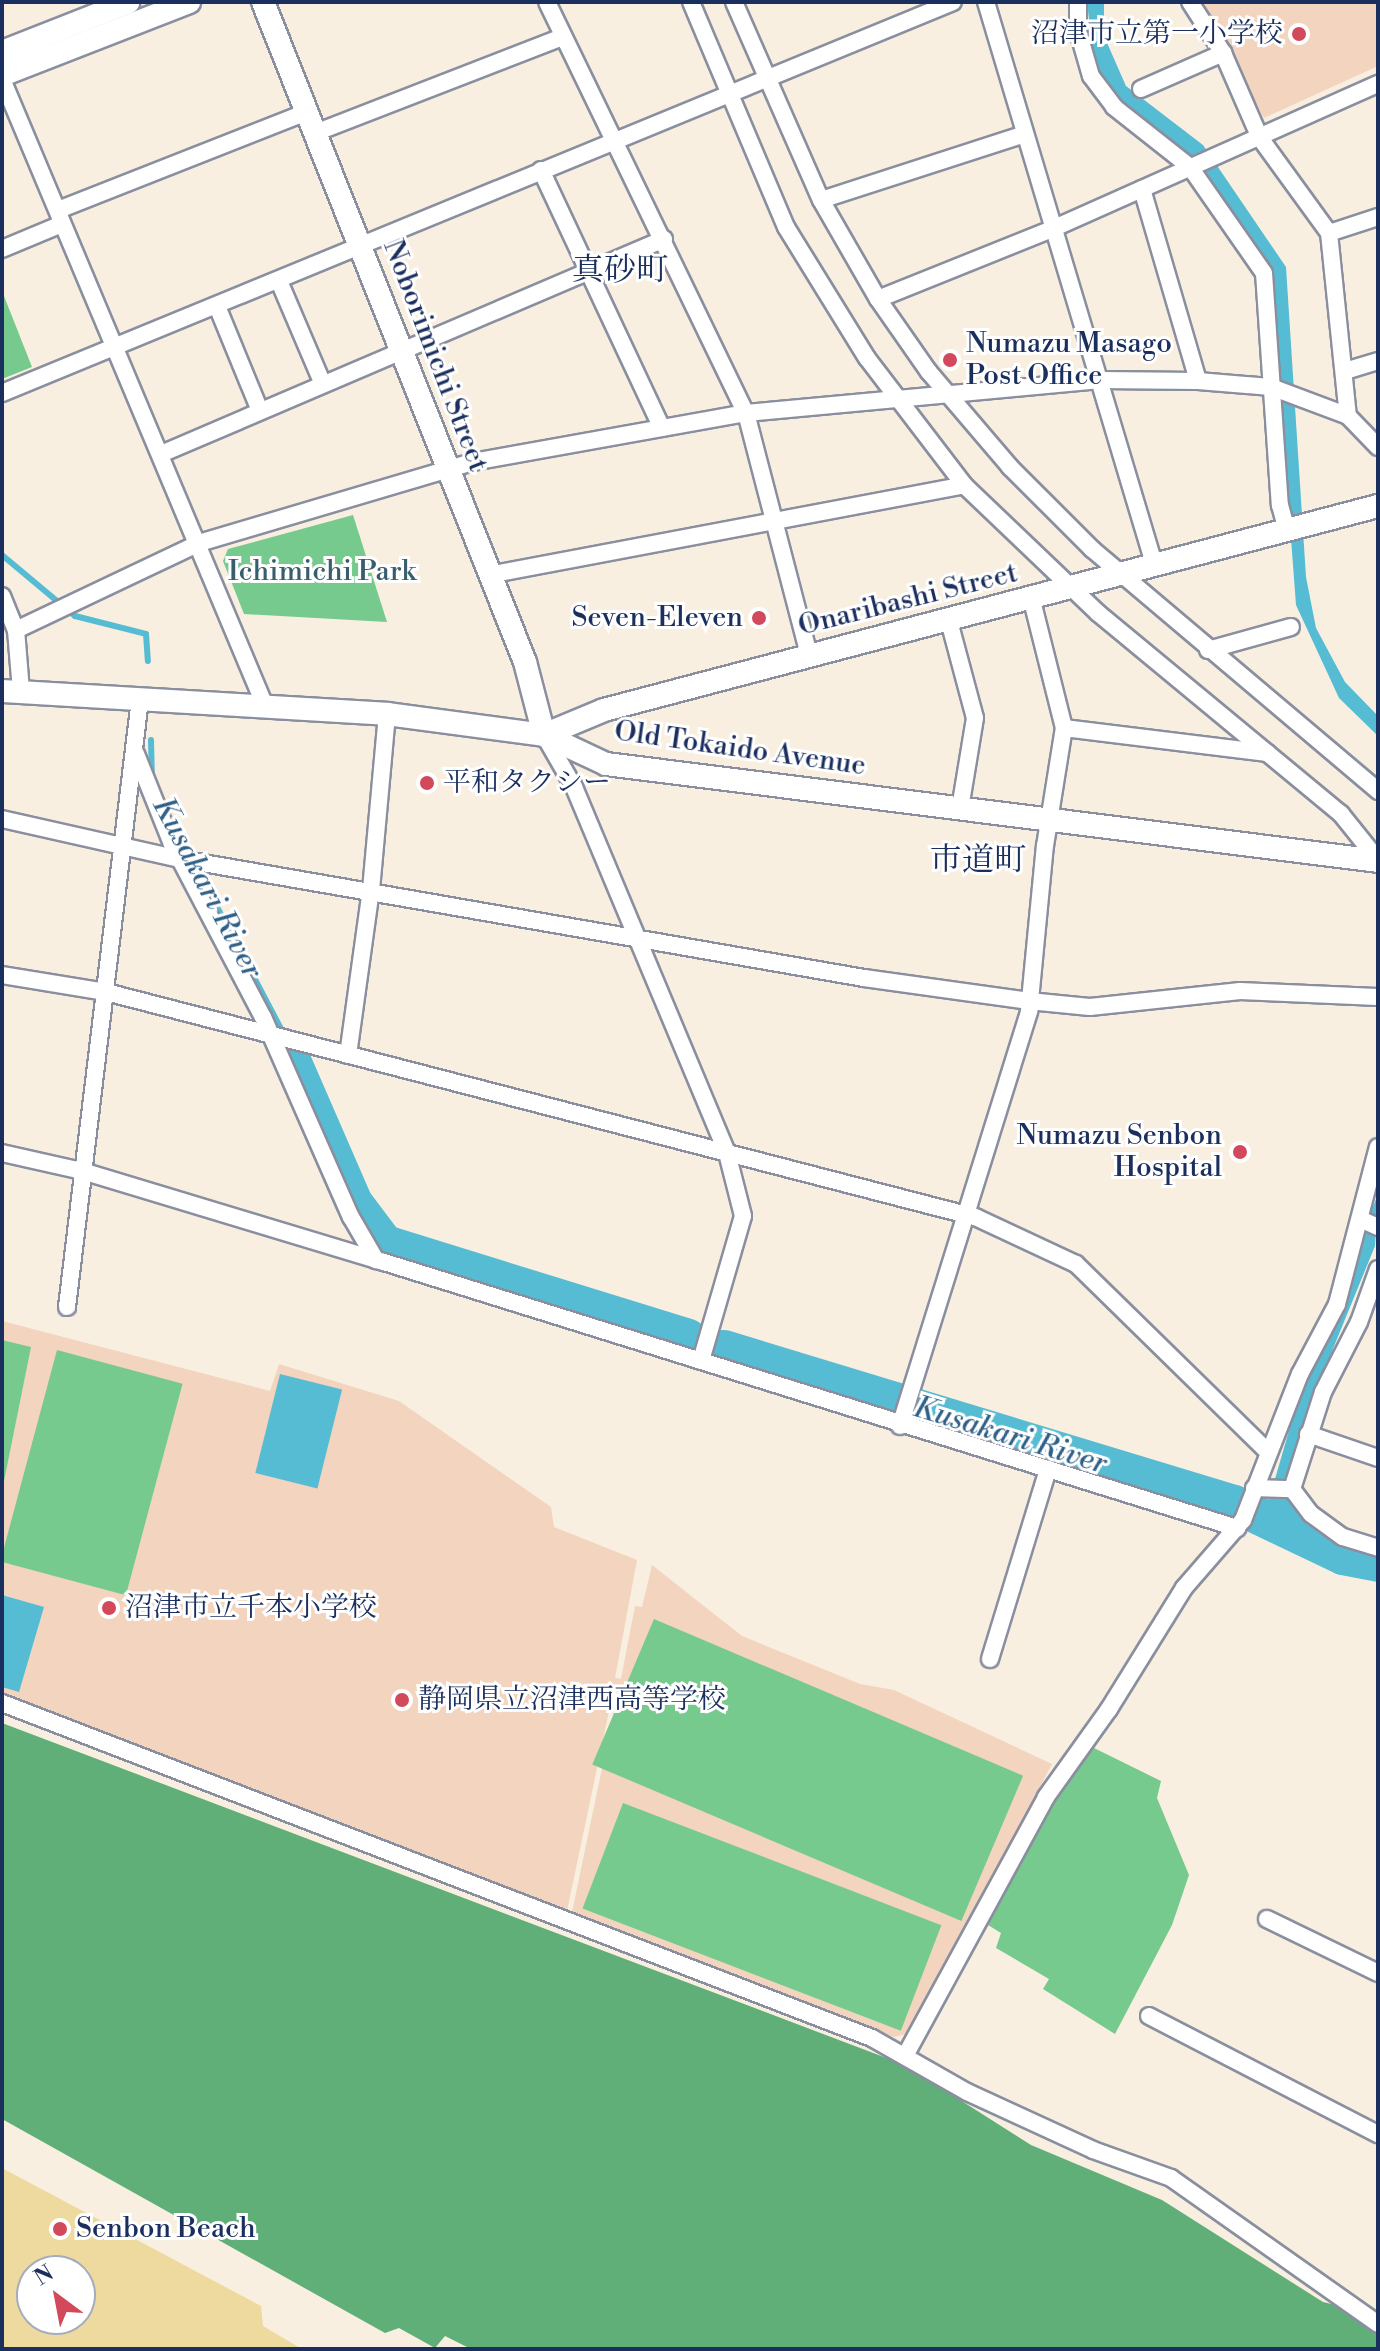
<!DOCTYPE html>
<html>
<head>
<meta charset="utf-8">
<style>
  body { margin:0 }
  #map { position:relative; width:1380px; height:2351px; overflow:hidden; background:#f8efe0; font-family:"Libre Bodoni","Noto Serif JP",serif }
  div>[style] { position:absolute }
  .built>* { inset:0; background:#f3d4be }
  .green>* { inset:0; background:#76ca8d; transform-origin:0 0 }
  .forest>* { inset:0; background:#60ae78 }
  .sand>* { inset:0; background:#eeda9e }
  .water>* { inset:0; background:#56bcd3; transform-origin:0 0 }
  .stream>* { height:6px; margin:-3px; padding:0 3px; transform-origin:3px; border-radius:3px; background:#56bcd3 }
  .river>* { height:38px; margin:-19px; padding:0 19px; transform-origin:19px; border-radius:19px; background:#56bcd3 }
  .roads { filter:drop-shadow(2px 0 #8a8f9f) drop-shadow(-2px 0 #8a8f9f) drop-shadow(0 2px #8a8f9f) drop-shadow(0 -2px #8a8f9f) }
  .street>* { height:16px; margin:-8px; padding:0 8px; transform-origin:8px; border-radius:8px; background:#fff }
  .secondary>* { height:22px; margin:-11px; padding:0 11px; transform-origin:11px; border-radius:11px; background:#fff }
  .dots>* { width:22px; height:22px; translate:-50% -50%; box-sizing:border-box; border:4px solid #fff; border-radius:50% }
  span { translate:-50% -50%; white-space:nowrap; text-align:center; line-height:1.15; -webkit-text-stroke:6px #fff; paint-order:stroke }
  .poi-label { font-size:28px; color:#1b2f5e }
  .right { translate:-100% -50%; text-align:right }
  .left { translate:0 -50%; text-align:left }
  .street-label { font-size:28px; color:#1b2f5e }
  .park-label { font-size:28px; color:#365e6c }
  .water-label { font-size:30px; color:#306087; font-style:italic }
  .quarter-label { font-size:32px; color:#1b2f5e }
  .frame { position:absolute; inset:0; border:4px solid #1b2f5e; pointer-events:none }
  .north { position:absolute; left:16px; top:2255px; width:80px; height:80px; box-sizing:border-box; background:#fff; border:2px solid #a4acbf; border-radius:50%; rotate:328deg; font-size:22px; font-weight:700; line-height:32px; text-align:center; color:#1b2f5e }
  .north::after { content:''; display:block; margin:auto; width:28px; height:36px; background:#d1495b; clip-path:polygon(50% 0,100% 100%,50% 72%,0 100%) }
</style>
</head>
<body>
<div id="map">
  <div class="built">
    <i style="clip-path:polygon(1203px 2px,1378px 2px,1378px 66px,1264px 118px)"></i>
    <i style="clip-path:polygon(2px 1321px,270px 1391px,279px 1364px,399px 1401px,551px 1507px,554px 1527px,637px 1560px,615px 1678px,621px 1679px,635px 1606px,642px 1607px,652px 1565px,742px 1636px,860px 1684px,894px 1690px,1052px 1764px,910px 2033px,894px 2037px,572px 1912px,618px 1692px,613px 1692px,567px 1911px,2px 1694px)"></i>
  </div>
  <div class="green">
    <i style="clip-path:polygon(2px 291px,32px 367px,2px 379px)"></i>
    <i style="clip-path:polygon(353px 515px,387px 622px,244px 614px,223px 561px,228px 549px)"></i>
    <i style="clip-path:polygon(2px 1340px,31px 1347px,2px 1491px)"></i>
    <i style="left:57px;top:1350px;width:130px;height:219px;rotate:15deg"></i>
    <i style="left:654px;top:1619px;width:401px;height:158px;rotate:23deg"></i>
    <i style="clip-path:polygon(1094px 1748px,1161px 1781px,1157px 1798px,1189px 1875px,1172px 1925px,1115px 2034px,1043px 1989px,1049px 1979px,996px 1948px,1001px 1933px,988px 1925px,1059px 1792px)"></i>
    <i style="left:623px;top:1803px;width:341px;height:113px;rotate:21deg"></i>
  </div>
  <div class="forest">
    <i style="clip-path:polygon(2px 1723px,905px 2065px,1031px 2145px,1162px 2200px,1323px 2302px,1378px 2315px,1378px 2349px,471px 2349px,445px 2336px,435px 2348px,399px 2328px,385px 2333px,2px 2119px)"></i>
  </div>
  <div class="sand">
    <i style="clip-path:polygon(evenodd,2px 2168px,261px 2306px,263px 2326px,302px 2349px,2px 2349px,2px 2168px,32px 2271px,80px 2271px,80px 2319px,32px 2319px,32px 2271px)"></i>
  </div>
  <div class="water">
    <i style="clip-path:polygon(1087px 2px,1104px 2px,1104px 36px,1126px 86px,1203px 145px,1286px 267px,1306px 577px,1316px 628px,1345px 682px,1378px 716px,1378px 736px,1339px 698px,1296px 605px,1271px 273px,1205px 175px,1114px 101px,1094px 64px)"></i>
    <i style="clip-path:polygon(1378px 1194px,1375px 1246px,1301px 1427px,1283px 1494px,1317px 1532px,1358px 1553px,1378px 1557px,1378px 1575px,1338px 1566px,1262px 1524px,1301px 1389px)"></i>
    <i style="left:280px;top:1374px;width:64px;height:102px;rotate:14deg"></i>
    <i style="clip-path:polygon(2px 1595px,44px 1607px,19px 1692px,2px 1687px)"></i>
  </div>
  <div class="stream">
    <i style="left:2px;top:555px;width:95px;rotate:39.9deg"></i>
    <i style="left:75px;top:616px;width:73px;rotate:14.2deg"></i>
    <i style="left:146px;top:634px;width:27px;rotate:86deg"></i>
    <i style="left:151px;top:740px;width:41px;rotate:88.6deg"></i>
    <i style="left:195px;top:865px;width:187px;rotate:62.3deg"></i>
  </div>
  <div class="river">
    <i style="left:287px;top:1049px;width:168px;rotate:66.5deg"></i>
    <i style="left:354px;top:1203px;width:51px;rotate:52.9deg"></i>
    <i style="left:385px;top:1244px;width:317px;rotate:17.2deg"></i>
    <i style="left:724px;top:1349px;width:533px;rotate:16.91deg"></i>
    <i style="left:1234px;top:1504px;width:121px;rotate:25.5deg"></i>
    <i style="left:1343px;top:1556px;width:36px;rotate:11deg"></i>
  </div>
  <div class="roads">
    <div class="street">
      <i style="left:547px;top:2px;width:457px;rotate:64.2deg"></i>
      <i style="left:746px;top:413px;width:250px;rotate:75.4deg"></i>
      <i style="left:691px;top:2px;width:244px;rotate:67.1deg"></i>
      <i style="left:786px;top:227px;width:154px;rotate:58.3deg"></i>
      <i style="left:867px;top:358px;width:160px;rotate:52.6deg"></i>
      <i style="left:964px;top:485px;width:185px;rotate:43.7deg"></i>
      <i style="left:1098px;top:613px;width:315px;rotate:39.6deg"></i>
      <i style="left:1341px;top:814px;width:59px;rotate:51.2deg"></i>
      <i style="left:734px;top:2px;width:216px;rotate:66.3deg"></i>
      <i style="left:821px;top:200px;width:114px;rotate:60.1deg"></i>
      <i style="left:878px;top:299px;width:89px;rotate:55.1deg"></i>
      <i style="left:929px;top:372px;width:125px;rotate:49.5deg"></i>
      <i style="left:1010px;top:467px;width:116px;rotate:45deg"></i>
      <i style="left:1092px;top:549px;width:375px;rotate:40.2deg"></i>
      <i style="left:986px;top:2px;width:590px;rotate:73.35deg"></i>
      <i style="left:1078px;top:2px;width:29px;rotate:90deg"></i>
      <i style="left:1078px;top:31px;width:47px;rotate:73.9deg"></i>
      <i style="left:1091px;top:76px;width:39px;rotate:53deg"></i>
      <i style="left:1114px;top:107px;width:97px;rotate:38.3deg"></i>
      <i style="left:1190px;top:167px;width:129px;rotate:55.1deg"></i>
      <i style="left:1264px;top:273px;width:233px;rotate:86.1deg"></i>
      <i style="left:1280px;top:505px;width:27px;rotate:75deg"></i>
      <i style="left:1190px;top:2px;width:61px;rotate:57.1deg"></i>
      <i style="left:1223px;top:53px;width:93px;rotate:66.5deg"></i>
      <i style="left:1260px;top:138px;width:117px;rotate:54deg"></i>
      <i style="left:1329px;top:233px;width:184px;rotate:84.1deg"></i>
      <i style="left:2px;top:79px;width:680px;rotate:67.24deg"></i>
      <i style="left:1141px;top:89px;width:90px;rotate:-23.7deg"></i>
      <i style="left:315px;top:133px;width:265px;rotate:-21.2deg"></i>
      <i style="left:541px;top:170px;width:285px;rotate:64.9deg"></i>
      <i style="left:1142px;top:189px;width:200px;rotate:73.7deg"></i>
      <i style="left:821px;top:200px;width:214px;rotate:-17.9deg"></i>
      <i style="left:58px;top:210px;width:268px;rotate:-21.5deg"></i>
      <i style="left:1329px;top:233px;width:52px;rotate:-18.1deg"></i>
      <i style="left:2px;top:249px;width:65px;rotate:-22.6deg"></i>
      <i style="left:279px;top:281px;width:112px;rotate:66.9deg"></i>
      <i style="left:878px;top:299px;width:188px;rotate:-21.9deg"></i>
      <i style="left:1052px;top:229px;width:357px;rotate:-24deg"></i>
      <i style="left:217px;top:306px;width:113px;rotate:67.7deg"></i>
      <i style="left:1345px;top:371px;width:34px;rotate:-17deg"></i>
      <i style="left:2px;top:393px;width:1028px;rotate:-22.35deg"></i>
      <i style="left:161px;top:454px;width:547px;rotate:-23.14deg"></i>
      <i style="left:489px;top:575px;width:483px;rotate:-10.7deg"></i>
      <i style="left:2px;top:596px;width:37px;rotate:68deg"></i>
      <i style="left:16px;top:630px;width:61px;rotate:85.3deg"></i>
      <i style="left:949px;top:621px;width:100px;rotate:75deg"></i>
      <i style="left:975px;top:718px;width:92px;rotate:99.4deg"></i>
      <i style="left:16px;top:630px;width:203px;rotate:-25.4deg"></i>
      <i style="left:199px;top:543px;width:286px;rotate:-16.5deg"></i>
      <i style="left:473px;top:462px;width:277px;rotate:-10.2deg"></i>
      <i style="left:746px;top:413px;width:356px;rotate:-5.3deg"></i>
      <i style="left:1100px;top:380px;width:98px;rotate:0.6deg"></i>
      <i style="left:1198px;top:381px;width:73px;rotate:4.7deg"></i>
      <i style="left:1271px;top:387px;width:82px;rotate:20.6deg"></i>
      <i style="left:1348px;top:416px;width:43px;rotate:45.9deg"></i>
      <i style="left:1208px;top:650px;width:86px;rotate:-15.5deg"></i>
      <i style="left:1064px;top:728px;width:205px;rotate:7deg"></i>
      <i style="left:544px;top:735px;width:60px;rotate:60deg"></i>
      <i style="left:574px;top:787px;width:397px;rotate:67.3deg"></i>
      <i style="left:727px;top:1153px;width:65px;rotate:75.7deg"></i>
      <i style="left:743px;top:1216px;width:151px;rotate:106.2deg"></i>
      <i style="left:136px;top:754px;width:97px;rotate:68.2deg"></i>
      <i style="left:172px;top:844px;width:195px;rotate:62.3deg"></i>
      <i style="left:263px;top:1017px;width:219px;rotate:66.3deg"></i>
      <i style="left:351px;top:1217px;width:50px;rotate:59.8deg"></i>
      <i style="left:2px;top:819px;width:182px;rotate:12.7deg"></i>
      <i style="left:180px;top:859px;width:694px;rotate:9.87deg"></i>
      <i style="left:864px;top:978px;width:167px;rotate:7.9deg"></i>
      <i style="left:1029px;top:1001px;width:61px;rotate:5.6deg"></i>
      <i style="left:1090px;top:1007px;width:151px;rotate:-6.1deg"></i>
      <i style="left:1240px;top:991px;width:138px;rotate:2.5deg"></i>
      <i style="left:2px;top:975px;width:105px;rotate:9.3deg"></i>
      <i style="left:106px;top:992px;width:898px;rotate:14.52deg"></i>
      <i style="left:975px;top:1217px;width:111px;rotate:25deg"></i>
      <i style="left:1076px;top:1264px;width:269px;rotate:44.4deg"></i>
      <i style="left:348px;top:1055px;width:167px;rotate:-82.1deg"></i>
      <i style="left:371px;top:890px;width:177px;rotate:-84.8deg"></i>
      <i style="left:2px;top:1153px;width:82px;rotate:12.7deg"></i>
      <i style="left:82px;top:1171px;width:315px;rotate:16.8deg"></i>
      <i style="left:384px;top:1262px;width:894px;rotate:17.32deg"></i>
      <i style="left:1360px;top:1219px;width:20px;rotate:24deg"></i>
      <i style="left:1378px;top:1269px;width:56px;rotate:109.7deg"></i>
      <i style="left:1359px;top:1322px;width:79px;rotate:117.2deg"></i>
      <i style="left:1323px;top:1392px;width:102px;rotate:107.7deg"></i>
      <i style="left:1292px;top:1489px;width:31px;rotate:53deg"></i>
      <i style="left:1311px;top:1514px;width:39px;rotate:36deg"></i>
      <i style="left:1343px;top:1537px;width:37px;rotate:17deg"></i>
      <i style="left:67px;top:1307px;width:612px;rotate:-83.15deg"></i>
      <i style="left:900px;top:1426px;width:435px;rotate:-72.7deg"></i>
      <i style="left:1029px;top:1011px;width:166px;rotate:-84.5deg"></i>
      <i style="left:1045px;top:846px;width:120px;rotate:-80.9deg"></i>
      <i style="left:1064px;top:728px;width:131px;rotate:-104.1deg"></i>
      <i style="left:1308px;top:1434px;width:74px;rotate:18.9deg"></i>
      <i style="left:1254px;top:1488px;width:38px;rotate:2deg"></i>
      <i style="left:990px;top:1659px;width:199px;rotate:-73deg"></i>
      <i style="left:2px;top:1703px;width:932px;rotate:21.06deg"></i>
      <i style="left:872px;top:2038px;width:109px;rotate:29.6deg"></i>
      <i style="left:967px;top:2092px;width:139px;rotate:24.7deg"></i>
      <i style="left:1093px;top:2150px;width:83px;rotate:19.7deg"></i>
      <i style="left:1171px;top:2178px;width:253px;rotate:35.2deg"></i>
      <i style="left:1267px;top:1919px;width:123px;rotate:25.9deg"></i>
      <i style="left:1149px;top:2016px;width:258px;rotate:27.3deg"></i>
      <i style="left:905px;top:2056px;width:295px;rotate:-61.4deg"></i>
      <i style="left:1046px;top:1797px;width:108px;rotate:-54.4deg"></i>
      <i style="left:1109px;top:1709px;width:142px;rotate:-58.2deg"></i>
      <i style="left:1184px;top:1588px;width:90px;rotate:-49.1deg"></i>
      <i style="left:1243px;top:1520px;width:157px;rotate:-68.7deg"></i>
      <i style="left:1300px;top:1374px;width:79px;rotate:-62.1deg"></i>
      <i style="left:1337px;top:1304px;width:162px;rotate:-75.4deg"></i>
    </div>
    <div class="secondary">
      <i style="left:263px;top:2px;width:710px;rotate:68.35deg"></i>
      <i style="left:525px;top:662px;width:75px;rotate:75.4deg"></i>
      <i style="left:544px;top:735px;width:65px;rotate:-22.6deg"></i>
      <i style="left:604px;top:710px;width:800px;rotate:-14.77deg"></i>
      <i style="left:2px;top:52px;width:136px;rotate:-21.5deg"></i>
      <i style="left:2px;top:75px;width:201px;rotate:-21.3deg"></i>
      <i style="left:2px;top:691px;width:386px;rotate:3.4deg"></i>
      <i style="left:387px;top:714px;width:158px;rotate:7.6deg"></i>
      <i style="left:544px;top:735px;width:68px;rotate:25.1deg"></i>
      <i style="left:606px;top:764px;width:778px;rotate:7.16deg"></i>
    </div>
  </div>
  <div class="dots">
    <i style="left:1299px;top:34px;background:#d1495b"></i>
    <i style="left:950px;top:360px;background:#d1495b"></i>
    <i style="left:759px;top:618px;background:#d1495b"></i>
    <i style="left:427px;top:783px;background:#d1495b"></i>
    <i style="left:1240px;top:1152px;background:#d1495b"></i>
    <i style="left:109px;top:1608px;background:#d1495b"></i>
    <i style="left:402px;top:1700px;background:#d1495b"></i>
    <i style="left:60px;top:2229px;background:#d1495b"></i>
  </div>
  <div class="poi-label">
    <span class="right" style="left:1283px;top:34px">沼津市立第一小学校</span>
    <span class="left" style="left:966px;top:360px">Numazu Masago<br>Post Office</span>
    <span class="right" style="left:743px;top:618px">Seven-Eleven</span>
    <span class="left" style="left:443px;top:783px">平和タクシー</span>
    <span class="right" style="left:1222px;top:1152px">Numazu Senbon<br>Hospital</span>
    <span class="left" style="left:125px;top:1608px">沼津市立千本小学校</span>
    <span class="left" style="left:418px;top:1700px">静岡県立沼津西高等学校</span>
    <span class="left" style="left:76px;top:2229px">Senbon Beach</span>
  </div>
  <div class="street-label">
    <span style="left:435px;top:356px;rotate:69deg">Noborimichi Street</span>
    <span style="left:908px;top:600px;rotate:-14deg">Onaribashi Street</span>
    <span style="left:740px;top:749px;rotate:8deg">Old Tokaido Avenue</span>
  </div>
  <div class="park-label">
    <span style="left:322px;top:572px">Ichimichi Park</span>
  </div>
  <div class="water-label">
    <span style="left:207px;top:888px;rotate:62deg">Kusakari River</span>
    <span style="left:1010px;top:1436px;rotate:17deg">Kusakari River</span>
  </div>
  <div class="quarter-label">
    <span style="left:620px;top:270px">真砂町</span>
    <span style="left:978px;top:860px">市道町</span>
  </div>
  <div class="frame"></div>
  <div class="north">N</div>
</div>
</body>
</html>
